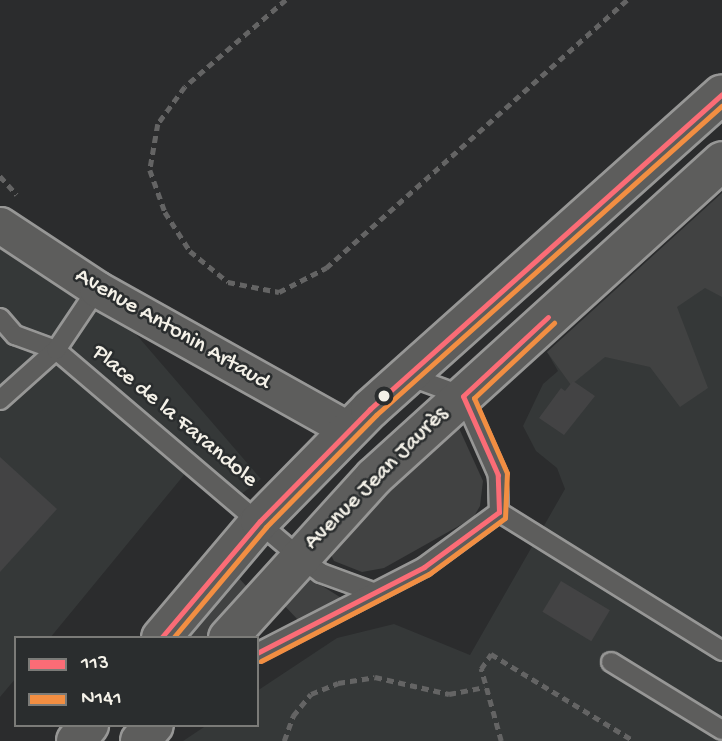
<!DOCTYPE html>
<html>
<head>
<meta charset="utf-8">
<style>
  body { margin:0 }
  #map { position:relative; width:722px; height:741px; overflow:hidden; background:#2b2c2d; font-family:"Gochi Hand",sans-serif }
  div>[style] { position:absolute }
  .built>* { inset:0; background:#353838 }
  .green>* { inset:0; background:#414242 }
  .building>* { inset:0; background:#434344; transform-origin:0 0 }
  .path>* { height:4.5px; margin-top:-2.25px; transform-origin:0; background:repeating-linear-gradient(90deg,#646464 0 7px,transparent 0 12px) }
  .roads { filter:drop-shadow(2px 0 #979796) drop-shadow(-2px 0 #979796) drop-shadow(0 2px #979796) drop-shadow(0 -2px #979796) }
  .lane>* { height:18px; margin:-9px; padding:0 9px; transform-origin:9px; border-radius:9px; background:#5d5d5c }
  .street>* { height:35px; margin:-17.5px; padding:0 17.5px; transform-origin:17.5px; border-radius:17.5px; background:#5d5d5c }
  .primary>* { height:38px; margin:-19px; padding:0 19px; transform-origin:19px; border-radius:19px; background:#5d5d5c }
  .bus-1>* { height:5px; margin:-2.5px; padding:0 2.5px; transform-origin:2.5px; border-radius:2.5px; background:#fb6c76 }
  .bus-2>* { height:5px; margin:-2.5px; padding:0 2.5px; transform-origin:2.5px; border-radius:2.5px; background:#f28e42 }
  .dots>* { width:19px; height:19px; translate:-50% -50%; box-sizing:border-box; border:4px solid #2a2d2e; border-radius:50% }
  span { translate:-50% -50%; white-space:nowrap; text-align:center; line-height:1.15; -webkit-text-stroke:5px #2a2d2e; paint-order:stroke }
  .street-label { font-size:23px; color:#f4f1e8 }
  .legend { position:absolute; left:14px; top:636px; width:245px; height:91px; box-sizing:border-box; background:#2a2d2e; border:2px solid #7b7b78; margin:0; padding:9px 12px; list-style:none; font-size:21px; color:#f4f1e8 }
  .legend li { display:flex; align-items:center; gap:14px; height:35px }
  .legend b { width:35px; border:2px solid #7b7b78 }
</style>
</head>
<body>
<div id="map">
  <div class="built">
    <i style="clip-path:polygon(722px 193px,722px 741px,183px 741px,207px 725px,257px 725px,257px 691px,337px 638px,394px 624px,470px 655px,565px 489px,557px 468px,536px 451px,523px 426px,543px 384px,558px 371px,547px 352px)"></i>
    <i style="clip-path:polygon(0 225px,97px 289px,261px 479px,227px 505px,193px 464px,50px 638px,16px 638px,16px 678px,0 697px)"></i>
  </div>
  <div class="green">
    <i style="clip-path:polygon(722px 193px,722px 297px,705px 288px,677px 307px,708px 388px,680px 407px,650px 367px,605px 357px,571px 385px,547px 352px)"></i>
    <i style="clip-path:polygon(458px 426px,483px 481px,480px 506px,473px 518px,384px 568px,362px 572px,334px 561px,329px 551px)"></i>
    <i style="clip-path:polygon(236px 575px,248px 588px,206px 638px,182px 638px)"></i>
    <i style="clip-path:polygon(308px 577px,343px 599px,300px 622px,281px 602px)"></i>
  </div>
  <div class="building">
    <i style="clip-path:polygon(573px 381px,595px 396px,564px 435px,539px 418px,561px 388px,565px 391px)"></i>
    <i style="clip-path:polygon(0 457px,57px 509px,0 572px)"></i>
    <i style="left:561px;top:581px;width:57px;height:36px;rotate:31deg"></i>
  </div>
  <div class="path">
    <i style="left:286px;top:0;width:133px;rotate:139.3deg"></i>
    <i style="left:185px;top:87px;width:46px;rotate:126.1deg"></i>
    <i style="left:158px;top:124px;width:47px;rotate:99.9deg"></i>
    <i style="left:150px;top:170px;width:45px;rotate:70.3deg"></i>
    <i style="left:165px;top:212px;width:46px;rotate:57.3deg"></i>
    <i style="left:190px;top:251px;width:49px;rotate:39.2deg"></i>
    <i style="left:228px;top:282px;width:52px;rotate:11.1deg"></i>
    <i style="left:279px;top:292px;width:53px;rotate:-27.1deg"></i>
    <i style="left:326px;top:268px;width:403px;rotate:-41.7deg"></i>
    <i style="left:0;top:176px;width:25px;rotate:48deg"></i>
    <i style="left:284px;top:741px;width:27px;rotate:-70deg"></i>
    <i style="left:293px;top:716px;width:28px;rotate:-51deg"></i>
    <i style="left:311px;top:694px;width:29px;rotate:-22deg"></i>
    <i style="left:338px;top:683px;width:37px;rotate:-9deg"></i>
    <i style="left:375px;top:677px;width:76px;rotate:12.9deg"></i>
    <i style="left:449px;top:694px;width:36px;rotate:-11deg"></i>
    <i style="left:501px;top:741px;width:75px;rotate:-105.5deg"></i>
    <i style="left:481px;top:669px;width:18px;rotate:-56deg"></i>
    <i style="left:491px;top:654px;width:167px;rotate:31.3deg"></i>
  </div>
  <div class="roads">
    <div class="lane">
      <i style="left:0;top:318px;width:23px;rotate:49deg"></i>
      <i style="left:15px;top:335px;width:44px;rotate:20.1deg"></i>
      <i style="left:56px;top:350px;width:319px;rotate:40.4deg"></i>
      <i style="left:299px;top:557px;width:27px;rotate:36deg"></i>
      <i style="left:321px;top:573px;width:55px;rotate:20.1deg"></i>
      <i style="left:0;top:400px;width:75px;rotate:-41.8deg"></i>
      <i style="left:56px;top:350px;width:73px;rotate:-56.1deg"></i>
      <i style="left:499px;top:512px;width:263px;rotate:31.9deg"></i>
      <i style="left:257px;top:653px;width:188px;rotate:-27.2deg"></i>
      <i style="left:424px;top:567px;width:93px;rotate:-36.3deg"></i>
      <i style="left:499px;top:512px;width:37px;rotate:-92deg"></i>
      <i style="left:498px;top:475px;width:86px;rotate:-113.9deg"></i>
      <i style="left:463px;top:396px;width:61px;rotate:-159.8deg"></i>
      <i style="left:611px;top:662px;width:130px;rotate:31.5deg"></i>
    </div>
    <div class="street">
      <i style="left:0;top:225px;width:116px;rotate:33.4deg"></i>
      <i style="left:97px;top:289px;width:289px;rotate:29.2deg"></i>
    </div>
    <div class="primary">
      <i style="left:161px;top:638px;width:153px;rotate:-49.8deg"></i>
      <i style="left:260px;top:521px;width:157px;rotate:-45.5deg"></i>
      <i style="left:370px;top:409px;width:472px;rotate:-41.8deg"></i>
      <i style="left:228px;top:638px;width:217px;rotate:-47.8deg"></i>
      <i style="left:374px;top:477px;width:470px;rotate:-42.2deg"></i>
      <i style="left:76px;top:741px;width:21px;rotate:-51deg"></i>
      <i style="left:140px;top:741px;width:21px;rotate:-49deg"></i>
    </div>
  </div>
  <div class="bus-1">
    <i style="left:161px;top:638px;width:153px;rotate:-49.8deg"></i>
    <i style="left:260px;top:521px;width:157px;rotate:-45.5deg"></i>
    <i style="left:370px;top:409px;width:472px;rotate:-41.8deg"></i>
    <i style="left:257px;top:653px;width:188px;rotate:-27.2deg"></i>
    <i style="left:424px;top:567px;width:93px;rotate:-36.3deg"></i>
    <i style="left:499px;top:512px;width:37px;rotate:-92deg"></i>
    <i style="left:498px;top:475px;width:86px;rotate:-113.9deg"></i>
    <i style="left:463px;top:396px;width:116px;rotate:-42.9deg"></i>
  </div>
  <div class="bus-2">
    <i style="left:173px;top:638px;width:145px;rotate:-50deg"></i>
    <i style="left:266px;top:527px;width:157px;rotate:-45.5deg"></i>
    <i style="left:376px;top:415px;width:464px;rotate:-41.8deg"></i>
    <i style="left:261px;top:661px;width:189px;rotate:-27.4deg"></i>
    <i style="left:429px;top:574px;width:94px;rotate:-36.4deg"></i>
    <i style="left:505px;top:518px;width:45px;rotate:-87.5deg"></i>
    <i style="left:507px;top:473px;width:82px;rotate:-113.7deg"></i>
    <i style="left:474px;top:398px;width:110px;rotate:-43.2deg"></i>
  </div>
  <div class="dots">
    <i style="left:384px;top:396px;background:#f4f1e8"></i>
  </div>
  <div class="street-label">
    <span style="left:172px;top:330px;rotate:30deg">Avenue Antonin Artaud</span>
    <span style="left:174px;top:417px;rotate:40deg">Place de la Farandole</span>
    <span style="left:377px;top:479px;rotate:-45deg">Avenue Jean Jaurès</span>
  </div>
  <ul class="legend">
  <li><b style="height:9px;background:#fb6c76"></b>113</li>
  <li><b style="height:9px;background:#f28e42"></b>N141</li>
  </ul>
</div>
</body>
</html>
